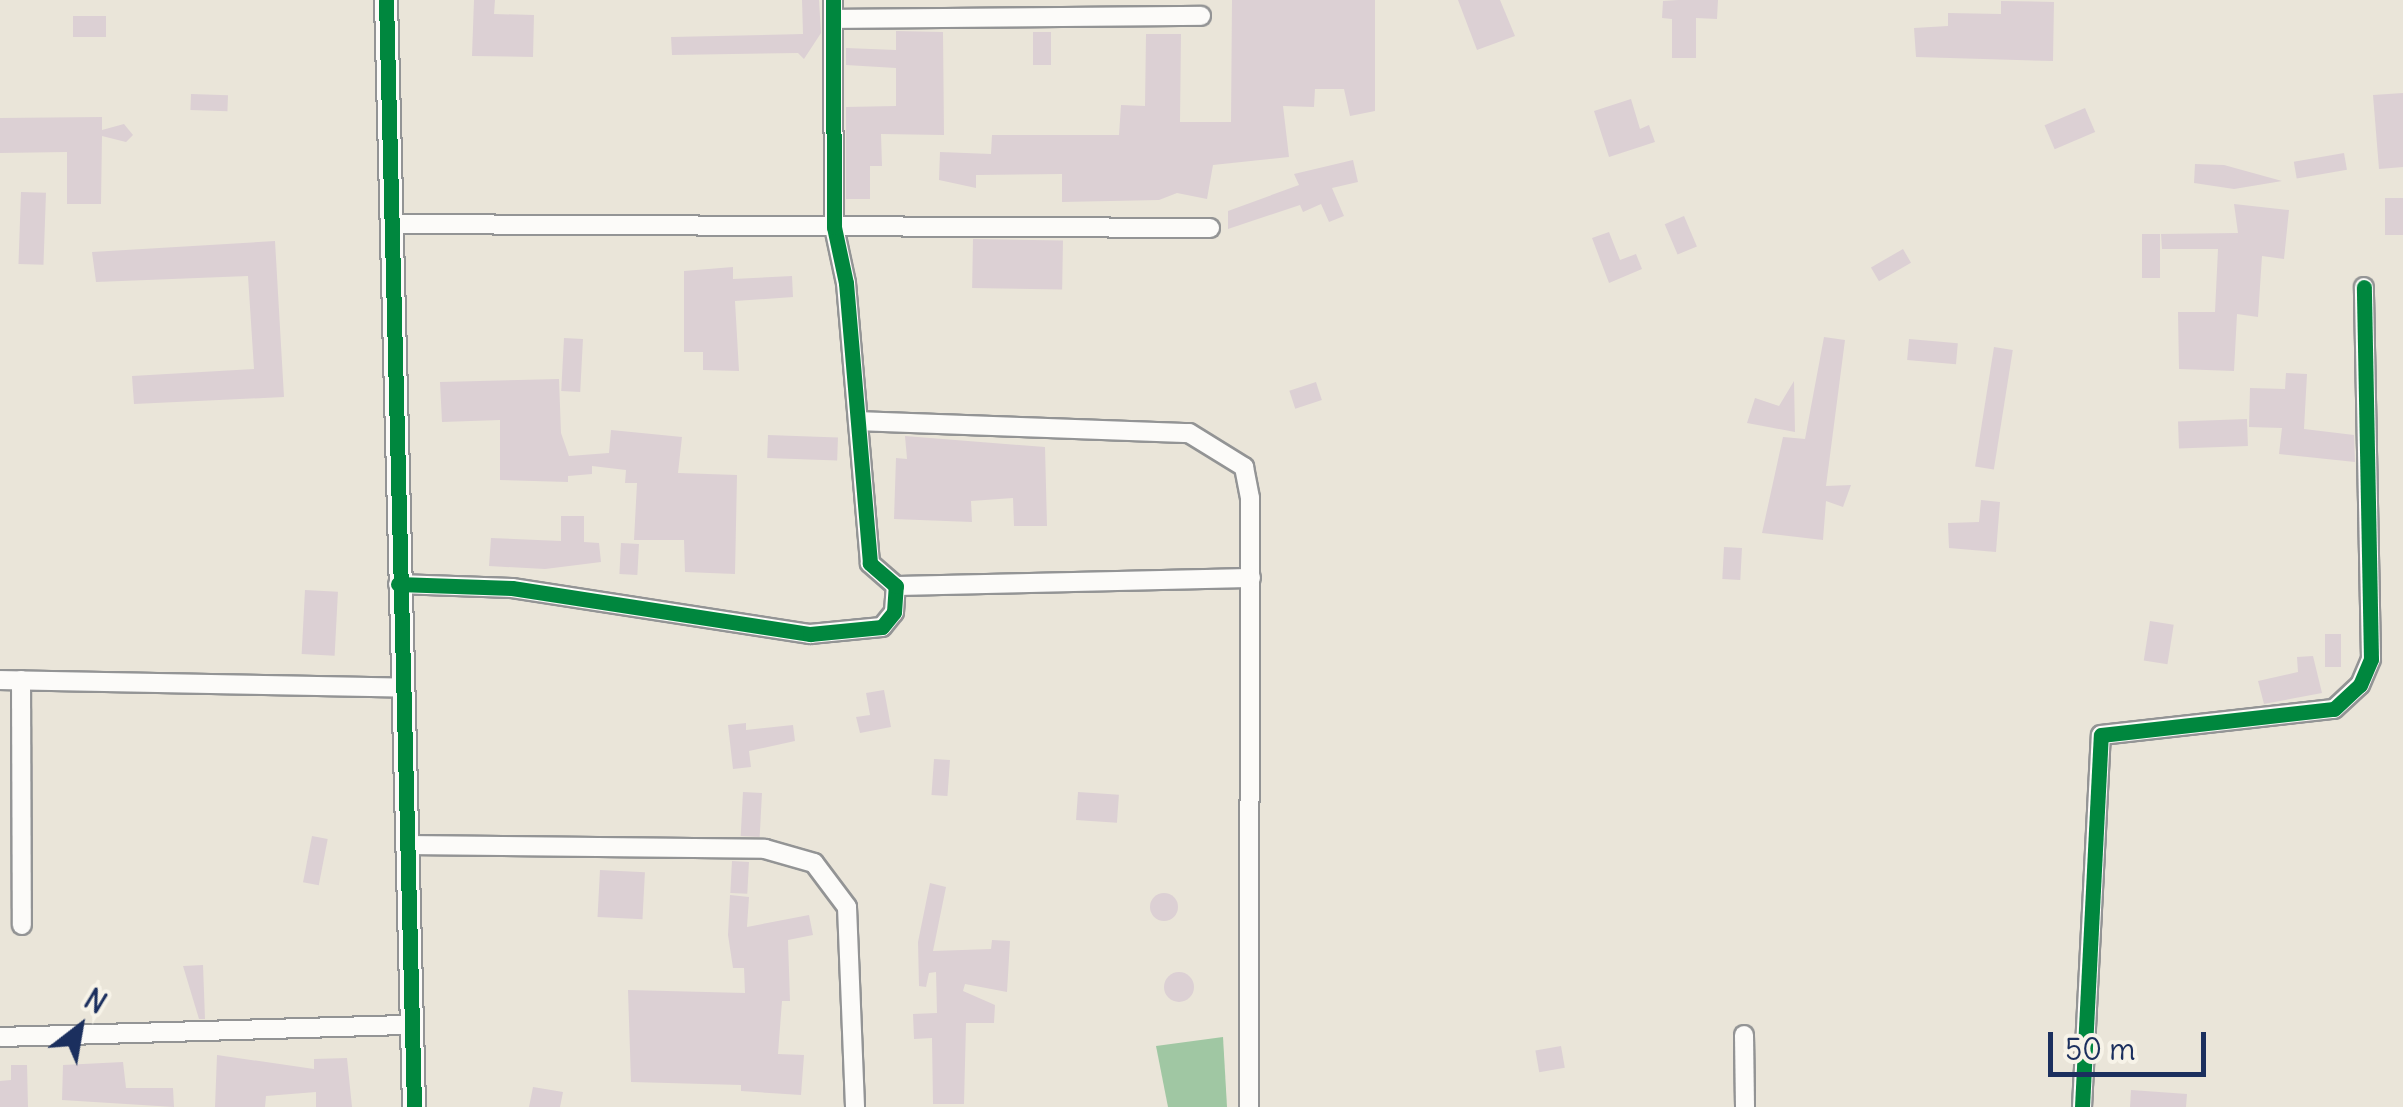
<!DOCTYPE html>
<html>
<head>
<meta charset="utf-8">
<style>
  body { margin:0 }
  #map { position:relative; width:2403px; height:1107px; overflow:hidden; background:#eae5d9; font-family:Delius,sans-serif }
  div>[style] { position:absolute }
  .forest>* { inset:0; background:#a0c7a3 }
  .building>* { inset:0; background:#dcd0d4; transform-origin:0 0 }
  .round { border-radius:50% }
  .roads { filter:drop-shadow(2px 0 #939495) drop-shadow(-2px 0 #939495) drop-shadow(0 2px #939495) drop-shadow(0 -2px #939495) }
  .minor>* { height:18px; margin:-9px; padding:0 9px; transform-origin:9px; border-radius:9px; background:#fcfbf9 }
  .tertiary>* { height:22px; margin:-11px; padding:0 11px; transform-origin:11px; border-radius:11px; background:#fcfbf9 }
  .cycleway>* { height:15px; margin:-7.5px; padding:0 7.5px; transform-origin:7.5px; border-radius:7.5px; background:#00873e }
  span { translate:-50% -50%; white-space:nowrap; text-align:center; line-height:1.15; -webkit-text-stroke:10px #f7f3e8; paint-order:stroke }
  .north { position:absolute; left:30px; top:977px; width:100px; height:100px; -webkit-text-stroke:8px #f7f3e8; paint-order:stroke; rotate:31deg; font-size:28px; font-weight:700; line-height:40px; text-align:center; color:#1b2f5e }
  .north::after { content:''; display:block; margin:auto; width:35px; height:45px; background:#1b2f5e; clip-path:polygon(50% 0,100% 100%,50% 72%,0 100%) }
  .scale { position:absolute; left:2048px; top:1032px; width:158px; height:45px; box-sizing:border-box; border:5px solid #1b2f5e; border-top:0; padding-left:12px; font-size:30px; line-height:35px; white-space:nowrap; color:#1b2f5e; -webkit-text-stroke:8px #f7f3e8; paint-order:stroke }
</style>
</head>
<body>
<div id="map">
  <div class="forest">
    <i style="clip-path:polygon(1223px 1037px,1227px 1107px,1168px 1107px,1156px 1046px)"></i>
  </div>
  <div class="building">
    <i style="clip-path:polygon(474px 0,495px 0,494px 14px,534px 15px,533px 57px,472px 56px)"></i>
    <i style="clip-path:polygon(802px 0,819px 0,821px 33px,804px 59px,798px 53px,672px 55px,671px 37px,803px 34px)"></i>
    <i style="clip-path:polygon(1232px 0,1375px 0,1375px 111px,1350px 116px,1344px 89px,1315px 89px,1314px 107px,1283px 106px,1289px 157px,1213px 165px,1207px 199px,1177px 193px,1159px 200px,1062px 202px,1062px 174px,976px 175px,976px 188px,939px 180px,940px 152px,991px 154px,992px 135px,1119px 135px,1121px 105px,1145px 106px,1146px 34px,1181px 34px,1180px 122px,1231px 122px)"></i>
    <i style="clip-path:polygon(1458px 0,1500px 0,1515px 36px,1477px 50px)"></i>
    <i style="clip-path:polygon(1678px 0,1718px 0,1717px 19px,1696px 18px,1696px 58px,1672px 58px,1672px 19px,1662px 18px,1663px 1px)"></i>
    <i style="clip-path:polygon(2001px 1px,2054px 2px,2053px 61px,1916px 57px,1914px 28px,1948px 26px,1948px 13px,2001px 14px)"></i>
    <i style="left:73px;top:16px;width:33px;height:21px"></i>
    <i style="clip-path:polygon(896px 31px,943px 32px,944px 135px,881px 134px,882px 166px,870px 166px,870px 199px,846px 199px,846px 107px,896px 106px,896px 68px,846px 65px,846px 48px,896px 50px)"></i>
    <i style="left:1033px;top:32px;width:18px;height:33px"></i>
    <i style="clip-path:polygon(2403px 93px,2403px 167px,2379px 169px,2373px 95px)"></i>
    <i style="left:191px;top:94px;width:37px;height:16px;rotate:2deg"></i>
    <i style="clip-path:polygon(1631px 99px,1640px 129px,1649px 125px,1655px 142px,1609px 157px,1594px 111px)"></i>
    <i style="left:2085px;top:108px;width:26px;height:44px;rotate:67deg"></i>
    <i style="clip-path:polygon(102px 117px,102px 130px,124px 124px,133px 135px,126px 142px,102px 136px,101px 204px,67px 204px,67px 152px,0 153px,0 118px)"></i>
    <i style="left:2344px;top:153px;width:17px;height:51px;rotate:80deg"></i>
    <i style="clip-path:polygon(1353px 160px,1358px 182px,1332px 188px,1344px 216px,1329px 222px,1321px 204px,1303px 212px,1300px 205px,1228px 229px,1228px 211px,1299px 185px,1294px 174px)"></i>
    <i style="clip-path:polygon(2195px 164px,2224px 165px,2282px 181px,2234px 189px,2194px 183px)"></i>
    <i style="left:21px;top:192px;width:25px;height:72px;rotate:2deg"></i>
    <i style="left:2403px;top:198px;width:37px;height:18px;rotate:90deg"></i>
    <i style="clip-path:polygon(2234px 204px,2289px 210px,2284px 259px,2262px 256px,2258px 317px,2237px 314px,2234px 371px,2179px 369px,2178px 312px,2215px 312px,2218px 249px,2162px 249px,2161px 234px,2238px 233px)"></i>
    <i style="left:1684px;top:216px;width:33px;height:21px;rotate:67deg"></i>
    <i style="clip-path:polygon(1609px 232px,1620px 260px,1636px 254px,1642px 269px,1609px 283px,1592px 238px)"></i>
    <i style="left:2142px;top:234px;width:18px;height:44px"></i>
    <i style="left:973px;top:239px;width:90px;height:49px;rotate:1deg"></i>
    <i style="clip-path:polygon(275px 241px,284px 397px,134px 404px,132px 376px,254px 369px,248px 276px,96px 282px,92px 252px)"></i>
    <i style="left:1903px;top:249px;width:16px;height:37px;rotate:60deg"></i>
    <i style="clip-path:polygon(733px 267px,733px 279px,792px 276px,793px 297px,735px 301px,739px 371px,703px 370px,703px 352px,684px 352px,684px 271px)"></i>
    <i style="clip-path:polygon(1824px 337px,1845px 340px,1826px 486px,1851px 485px,1843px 507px,1826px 501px,1823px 540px,1762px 533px,1783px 437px,1805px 439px)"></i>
    <i style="left:564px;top:338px;width:19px;height:53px;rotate:3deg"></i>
    <i style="left:1909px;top:339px;width:49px;height:21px;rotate:5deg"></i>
    <i style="left:1994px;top:347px;width:19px;height:121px;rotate:9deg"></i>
    <i style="clip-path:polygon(2286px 373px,2307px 374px,2304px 429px,2354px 435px,2355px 462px,2279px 454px,2282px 428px,2249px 427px,2250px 388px,2285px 389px)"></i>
    <i style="clip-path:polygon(559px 379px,561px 433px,569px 456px,609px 453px,611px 430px,682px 437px,678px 473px,737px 475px,735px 574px,685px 572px,684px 540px,634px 540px,637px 483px,625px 483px,626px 470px,592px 466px,592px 474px,568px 476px,568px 482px,500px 480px,500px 420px,442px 422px,440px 382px)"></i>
    <i style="clip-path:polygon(1794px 381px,1795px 432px,1747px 423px,1755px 398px,1779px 406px)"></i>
    <i style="left:1316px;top:382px;width:19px;height:28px;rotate:72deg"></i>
    <i style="left:2247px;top:419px;width:27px;height:69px;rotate:88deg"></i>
    <i style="left:768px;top:435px;width:70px;height:23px;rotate:2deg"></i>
    <i style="clip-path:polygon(905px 436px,1045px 447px,1047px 526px,1014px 526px,1013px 498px,971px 501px,972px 522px,894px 519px,896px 458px,907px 459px)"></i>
    <i style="clip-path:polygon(1981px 500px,2000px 502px,1996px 552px,1949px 548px,1948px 523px,1979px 522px)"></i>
    <i style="clip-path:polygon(561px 516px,584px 516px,584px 542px,599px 543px,601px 562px,545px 569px,489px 566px,491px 538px,561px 541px)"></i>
    <i style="left:621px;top:543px;width:18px;height:31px;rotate:3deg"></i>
    <i style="left:1724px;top:547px;width:18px;height:32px;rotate:3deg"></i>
    <i style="left:305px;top:590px;width:33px;height:64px;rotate:3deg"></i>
    <i style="left:2150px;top:621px;width:24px;height:40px;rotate:9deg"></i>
    <i style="left:2325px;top:634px;width:16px;height:33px"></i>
    <i style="clip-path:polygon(2313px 656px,2322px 693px,2264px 704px,2258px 681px,2298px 672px,2297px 657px)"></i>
    <i style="clip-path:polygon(884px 690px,891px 727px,860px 733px,856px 717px,870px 715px,866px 693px)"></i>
    <i style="clip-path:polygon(746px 723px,746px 730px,793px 725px,795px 741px,749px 751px,751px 767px,733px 769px,728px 725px)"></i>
    <i style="left:934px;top:759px;width:16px;height:36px;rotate:4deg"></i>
    <i style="left:743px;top:792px;width:19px;height:44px;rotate:3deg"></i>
    <i style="left:1078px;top:792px;width:41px;height:28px;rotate:4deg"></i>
    <i style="left:312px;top:836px;width:16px;height:47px;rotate:11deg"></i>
    <i style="left:732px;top:861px;width:17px;height:32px;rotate:3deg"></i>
    <i style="left:600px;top:870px;width:45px;height:47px;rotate:3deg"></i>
    <i style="clip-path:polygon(930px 883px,946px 887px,933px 951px,991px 949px,992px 940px,1010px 941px,1007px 992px,965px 984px,963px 991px,995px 1005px,994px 1023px,966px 1023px,964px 1104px,933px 1104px,932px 1038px,914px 1039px,913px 1014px,937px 1013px,936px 972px,929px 973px,926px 987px,919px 986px,918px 942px)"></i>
    <i class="round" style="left:1150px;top:893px;width:28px;height:28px"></i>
    <i style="clip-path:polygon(730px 895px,749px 897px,747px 927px,809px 915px,813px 935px,788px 940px,790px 1001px,782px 1001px,778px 1054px,804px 1055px,801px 1095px,741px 1091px,741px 1085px,631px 1082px,628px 990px,745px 993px,744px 968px,733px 968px,728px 935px)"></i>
    <i style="clip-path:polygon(203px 965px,205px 1019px,199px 1019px,183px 966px)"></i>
    <i class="round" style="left:1164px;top:972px;width:30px;height:30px"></i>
    <i style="left:1561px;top:1046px;width:22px;height:26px;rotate:80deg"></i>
    <i style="clip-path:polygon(217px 1055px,314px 1069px,314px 1059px,347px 1058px,352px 1107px,316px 1107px,316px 1092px,266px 1096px,265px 1107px,215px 1107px)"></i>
    <i style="clip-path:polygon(123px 1062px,126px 1088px,173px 1088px,174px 1107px,62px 1100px,63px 1065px)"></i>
    <i style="clip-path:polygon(11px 1065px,27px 1065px,28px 1107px,0 1107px,0 1081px,11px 1080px)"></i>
    <i style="clip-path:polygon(533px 1087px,563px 1092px,560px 1107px,529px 1107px)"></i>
    <i style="clip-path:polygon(2131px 1090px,2187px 1094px,2186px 1107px,2130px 1107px)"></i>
  </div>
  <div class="roads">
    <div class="minor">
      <i style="left:834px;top:19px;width:367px;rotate:-0.5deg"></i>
      <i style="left:391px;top:224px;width:819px;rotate:0.28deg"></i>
      <i style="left:858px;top:421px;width:331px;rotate:2.1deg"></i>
      <i style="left:1189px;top:433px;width:65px;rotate:31.7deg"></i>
      <i style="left:1244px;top:467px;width:32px;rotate:79deg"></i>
      <i style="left:1250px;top:498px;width:609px;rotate:90.09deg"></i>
      <i style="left:398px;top:584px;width:114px;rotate:2deg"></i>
      <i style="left:512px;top:588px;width:302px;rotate:8.8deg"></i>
      <i style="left:810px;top:634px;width:72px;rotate:-5.6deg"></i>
      <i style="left:882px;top:627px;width:19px;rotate:-51deg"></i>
      <i style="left:894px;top:612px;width:26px;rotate:-86deg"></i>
      <i style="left:896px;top:586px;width:35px;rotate:-139deg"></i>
      <i style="left:870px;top:563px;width:281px;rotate:-94.9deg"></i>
      <i style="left:846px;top:283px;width:57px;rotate:-102.1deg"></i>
      <i style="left:834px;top:227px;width:227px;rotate:-90.3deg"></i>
      <i style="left:896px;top:586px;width:355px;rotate:-1.3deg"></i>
      <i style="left:0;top:680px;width:401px;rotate:1.1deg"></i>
      <i style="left:21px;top:680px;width:245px;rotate:89.8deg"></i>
      <i style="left:407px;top:845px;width:358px;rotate:0.6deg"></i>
      <i style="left:765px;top:849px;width:51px;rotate:15.9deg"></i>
      <i style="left:814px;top:863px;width:55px;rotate:53.1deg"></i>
      <i style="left:847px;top:907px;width:200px;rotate:87.7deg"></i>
      <i style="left:1744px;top:1035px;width:72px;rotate:89.2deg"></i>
      <i style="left:0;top:1037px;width:413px;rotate:-1.7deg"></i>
      <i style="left:2082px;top:1107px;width:372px;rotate:-87.1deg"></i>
      <i style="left:2101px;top:735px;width:234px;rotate:-6.4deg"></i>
      <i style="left:2334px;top:709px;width:35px;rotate:-43deg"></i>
      <i style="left:2360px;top:685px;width:28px;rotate:-67deg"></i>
      <i style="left:2371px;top:659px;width:372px;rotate:-91.1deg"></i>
    </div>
    <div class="tertiary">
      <i style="left:386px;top:0;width:1107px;rotate:88.55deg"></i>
    </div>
  </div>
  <div class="cycleway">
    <i style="left:386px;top:0;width:1107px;rotate:88.55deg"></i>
    <i style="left:398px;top:584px;width:114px;rotate:2deg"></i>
    <i style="left:512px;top:588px;width:302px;rotate:8.8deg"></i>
    <i style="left:810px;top:634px;width:72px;rotate:-5.6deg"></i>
    <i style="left:882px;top:627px;width:19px;rotate:-51deg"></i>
    <i style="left:894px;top:612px;width:26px;rotate:-86deg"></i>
    <i style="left:896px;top:586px;width:35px;rotate:-139deg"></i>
    <i style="left:870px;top:563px;width:281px;rotate:-94.9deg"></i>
    <i style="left:846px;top:283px;width:57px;rotate:-102.1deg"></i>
    <i style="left:834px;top:227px;width:227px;rotate:-90.3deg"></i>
    <i style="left:2082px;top:1107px;width:372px;rotate:-87.1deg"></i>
    <i style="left:2101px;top:735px;width:234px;rotate:-6.4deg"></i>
    <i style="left:2334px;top:709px;width:35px;rotate:-43deg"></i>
    <i style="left:2360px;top:685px;width:28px;rotate:-67deg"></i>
    <i style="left:2371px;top:659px;width:372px;rotate:-91.1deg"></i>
  </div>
  <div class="north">N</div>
  <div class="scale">50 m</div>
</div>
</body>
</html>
